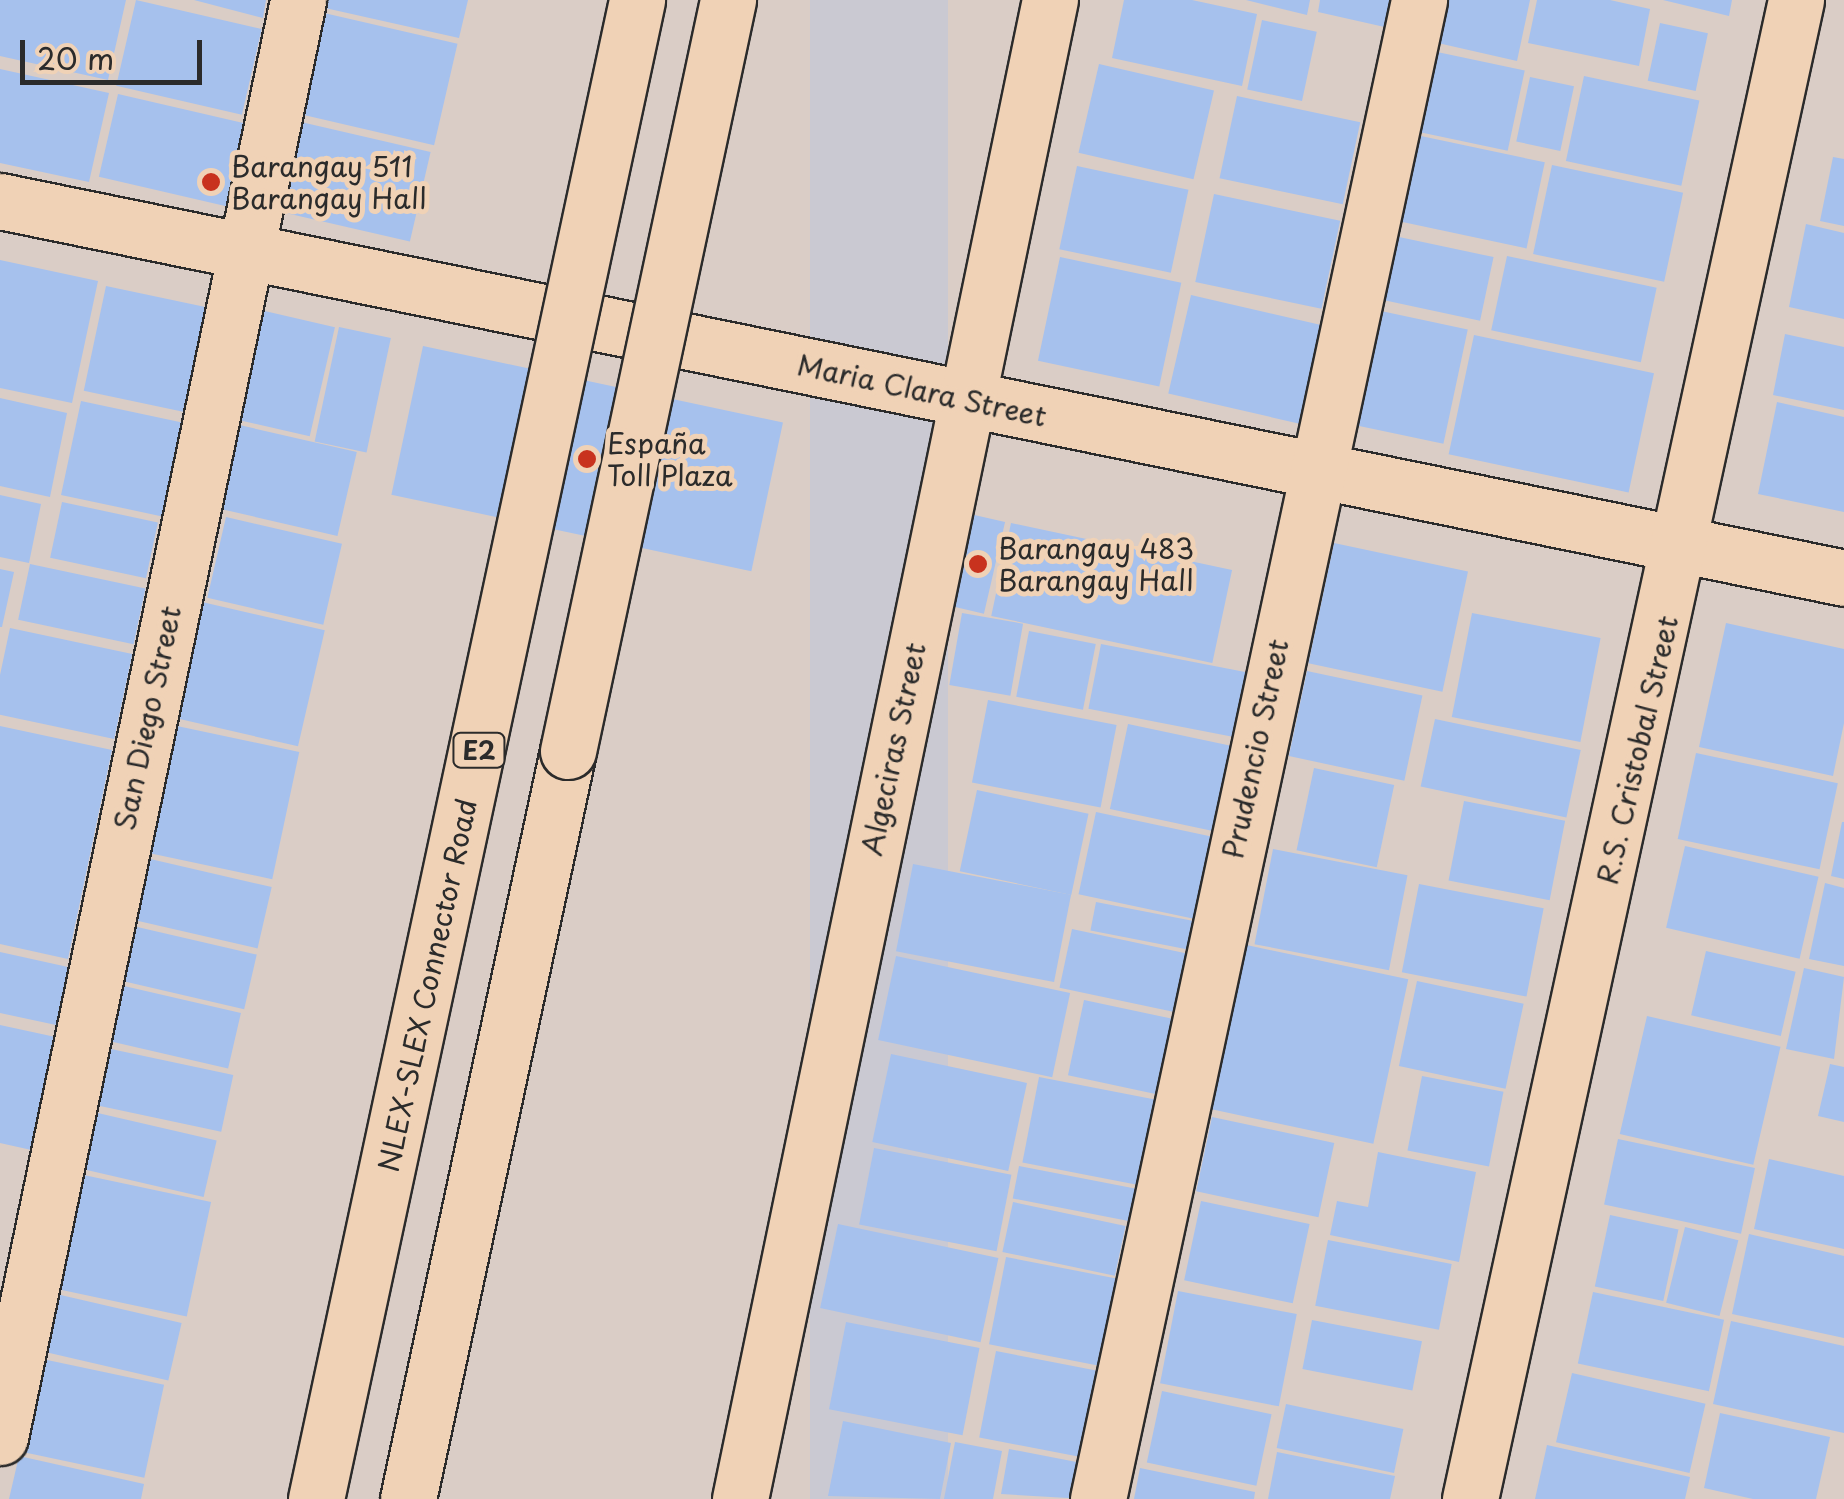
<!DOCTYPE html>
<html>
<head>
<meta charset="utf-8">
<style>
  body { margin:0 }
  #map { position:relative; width:1844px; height:1499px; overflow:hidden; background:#dacdc6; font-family:"Playpen Sans",sans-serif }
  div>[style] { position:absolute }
  .built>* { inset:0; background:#cac9d2; transform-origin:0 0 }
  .building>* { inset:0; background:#a6c1ed; transform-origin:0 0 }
  .roads { filter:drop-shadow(2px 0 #2b2b2b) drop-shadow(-2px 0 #2b2b2b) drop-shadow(0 2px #2b2b2b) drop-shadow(0 -2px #2b2b2b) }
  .minor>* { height:55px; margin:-27.5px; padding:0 27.5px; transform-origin:27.5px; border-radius:27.5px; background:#f0d2b6 }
  .highway>* { height:55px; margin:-27.5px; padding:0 27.5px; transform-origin:27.5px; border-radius:27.5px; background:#f0d2b6 }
  .bridges { filter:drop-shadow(2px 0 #2b2b2b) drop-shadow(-2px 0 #2b2b2b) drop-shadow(0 2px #2b2b2b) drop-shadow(0 -2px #2b2b2b) }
  .highway-bridge>* { height:55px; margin:-27.5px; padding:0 27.5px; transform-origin:27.5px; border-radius:27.5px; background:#f0d2b6 }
  .dots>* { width:28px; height:28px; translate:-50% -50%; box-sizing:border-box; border:5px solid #f0d2b6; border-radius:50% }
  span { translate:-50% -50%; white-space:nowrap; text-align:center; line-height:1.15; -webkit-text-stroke:10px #f0d2b6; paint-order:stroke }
  .shield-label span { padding:2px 8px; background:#f0d2b6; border:2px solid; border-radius:8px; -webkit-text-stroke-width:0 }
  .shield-label { font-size:25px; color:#2b2b2b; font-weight:700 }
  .poi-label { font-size:28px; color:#2b2b2b }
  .left { translate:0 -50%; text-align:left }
  .street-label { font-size:28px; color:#2b2b2b }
  .scale { position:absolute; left:20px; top:40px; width:182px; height:45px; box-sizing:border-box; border:5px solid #2b2b2b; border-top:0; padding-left:12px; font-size:30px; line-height:35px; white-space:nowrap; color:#2b2b2b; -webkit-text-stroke:8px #f0d2b6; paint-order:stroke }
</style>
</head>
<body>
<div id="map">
  <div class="built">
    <i style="left:810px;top:0;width:138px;height:1532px"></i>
  </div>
  <div class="building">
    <i style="clip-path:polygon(0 0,126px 0,108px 80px,0 56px)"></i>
    <i style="left:136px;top:0;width:129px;height:88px;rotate:13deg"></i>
    <i style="clip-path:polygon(194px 0,266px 0,263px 18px)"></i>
    <i style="clip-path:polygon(326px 0,468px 0,459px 38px,325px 8px)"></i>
    <i style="clip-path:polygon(1124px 0,1192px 0,1257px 14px,1242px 86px,1112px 58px)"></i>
    <i style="clip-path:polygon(1246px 0,1310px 0,1307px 15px)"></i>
    <i style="clip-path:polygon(1320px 0,1395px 0,1389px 28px,1318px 12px)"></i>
    <i style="clip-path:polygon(1437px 0,1530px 0,1517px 61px,1429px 41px)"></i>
    <i style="clip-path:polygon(1537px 0,1610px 0,1650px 9px,1639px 66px,1528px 43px)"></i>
    <i style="clip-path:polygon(1663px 0,1732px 0,1729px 16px)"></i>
    <i style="left:324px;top:13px;width:137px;height:104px;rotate:13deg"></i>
    <i style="left:1262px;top:20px;width:56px;height:71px;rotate:12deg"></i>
    <i style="left:1660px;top:23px;width:49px;height:59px;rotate:12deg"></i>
    <i style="left:1423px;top:49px;width:104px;height:82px;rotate:12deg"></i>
    <i style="left:1099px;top:64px;width:118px;height:91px;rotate:13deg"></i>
    <i style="clip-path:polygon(0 69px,109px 93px,89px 182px,0 163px)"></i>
    <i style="left:1584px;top:76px;width:118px;height:87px;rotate:12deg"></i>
    <i style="left:1530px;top:77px;width:45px;height:66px;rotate:12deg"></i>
    <i style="left:118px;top:94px;width:133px;height:85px;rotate:13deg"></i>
    <i style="left:1237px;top:96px;width:126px;height:84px;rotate:12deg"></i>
    <i style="left:301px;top:122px;width:133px;height:92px;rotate:13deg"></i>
    <i style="left:1402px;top:132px;width:146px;height:88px;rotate:12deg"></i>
    <i style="clip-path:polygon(1833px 157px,1844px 159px,1844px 226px,1820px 221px)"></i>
    <i style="left:1552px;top:165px;width:134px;height:91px;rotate:12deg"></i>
    <i style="left:1077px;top:166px;width:114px;height:85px;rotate:12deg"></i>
    <i style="left:1214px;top:194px;width:129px;height:90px;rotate:12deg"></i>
    <i style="clip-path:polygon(1806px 224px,1844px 233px,1844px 319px,1789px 307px)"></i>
    <i style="left:1385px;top:234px;width:111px;height:65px;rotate:12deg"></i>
    <i style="left:1507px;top:256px;width:153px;height:76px;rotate:12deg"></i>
    <i style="left:1060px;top:257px;width:124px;height:106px;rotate:12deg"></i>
    <i style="clip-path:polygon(0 260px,98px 281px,72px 403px,0 388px)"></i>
    <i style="left:106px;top:286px;width:104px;height:107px;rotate:12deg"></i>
    <i style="left:1191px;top:295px;width:138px;height:101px;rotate:13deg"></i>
    <i style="left:1367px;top:308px;width:103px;height:117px;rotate:12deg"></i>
    <i style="left:256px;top:309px;width:81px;height:112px;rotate:13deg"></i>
    <i style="left:339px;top:327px;width:53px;height:117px;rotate:12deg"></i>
    <i style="clip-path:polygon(1785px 334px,1844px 347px,1844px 410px,1773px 395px)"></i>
    <i style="left:1474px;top:335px;width:184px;height:122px;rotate:12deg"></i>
    <i style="left:423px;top:346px;width:368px;height:152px;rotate:12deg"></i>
    <i style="clip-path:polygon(0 398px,67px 413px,50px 497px,0 486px)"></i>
    <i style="left:81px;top:401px;width:107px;height:96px;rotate:12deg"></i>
    <i style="clip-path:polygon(1777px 402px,1844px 417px,1844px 512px,1758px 494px)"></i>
    <i style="left:235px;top:424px;width:125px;height:86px;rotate:13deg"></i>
    <i style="clip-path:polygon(0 495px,41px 504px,29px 563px,0 557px)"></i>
    <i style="left:62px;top:502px;width:98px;height:57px;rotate:12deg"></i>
    <i style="left:970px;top:514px;width:36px;height:94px;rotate:13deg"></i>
    <i style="left:226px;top:517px;width:119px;height:83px;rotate:13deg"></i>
    <i style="left:1011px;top:523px;width:226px;height:95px;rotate:12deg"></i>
    <i style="left:1334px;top:543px;width:137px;height:123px;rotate:12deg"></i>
    <i style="left:30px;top:564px;width:118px;height:57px;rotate:12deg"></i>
    <i style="clip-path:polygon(0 569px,14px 572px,2px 627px,0 627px)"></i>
    <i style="left:202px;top:602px;width:126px;height:119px;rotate:13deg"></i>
    <i style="left:962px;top:613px;width:62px;height:73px;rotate:10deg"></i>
    <i style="left:1472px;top:613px;width:131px;height:106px;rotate:11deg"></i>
    <i style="clip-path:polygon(1726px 623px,1844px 649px,1844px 723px,1833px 776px,1699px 747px)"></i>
    <i style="left:10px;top:628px;width:125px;height:87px;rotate:12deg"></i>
    <i style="left:1029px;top:631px;width:68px;height:67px;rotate:11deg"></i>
    <i style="left:1101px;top:644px;width:156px;height:66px;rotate:11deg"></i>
    <i style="left:1307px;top:671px;width:118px;height:87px;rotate:12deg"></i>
    <i style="left:988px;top:700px;width:131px;height:84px;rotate:11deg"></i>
    <i style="left:1435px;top:719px;width:149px;height:69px;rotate:12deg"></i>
    <i style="left:1128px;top:724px;width:116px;height:87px;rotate:12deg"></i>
    <i style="clip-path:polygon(0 726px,112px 750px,68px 959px,0 944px)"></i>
    <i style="left:177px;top:726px;width:125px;height:130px;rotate:12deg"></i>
    <i style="left:1696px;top:753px;width:145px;height:88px;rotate:12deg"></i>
    <i style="left:1314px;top:768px;width:82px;height:84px;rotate:12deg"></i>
    <i style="left:977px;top:790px;width:114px;height:83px;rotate:12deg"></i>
    <i style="left:1464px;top:801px;width:103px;height:81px;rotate:11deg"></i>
    <i style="left:1096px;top:812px;width:119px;height:84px;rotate:12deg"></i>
    <i style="clip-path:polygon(1842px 822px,1844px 822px,1844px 879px,1831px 876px)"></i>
    <i style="left:1685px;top:846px;width:137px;height:84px;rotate:13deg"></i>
    <i style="left:1273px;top:849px;width:137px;height:97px;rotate:11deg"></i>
    <i style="left:146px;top:858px;width:129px;height:63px;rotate:13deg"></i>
    <i style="left:913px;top:864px;width:161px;height:89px;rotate:11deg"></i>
    <i style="clip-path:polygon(1825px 883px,1844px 888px,1844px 966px,1809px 959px)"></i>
    <i style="left:1419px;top:884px;width:127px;height:90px;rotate:11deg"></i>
    <i style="left:1096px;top:902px;width:102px;height:29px;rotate:11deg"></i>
    <i style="left:133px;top:926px;width:127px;height:56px;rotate:13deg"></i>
    <i style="left:1072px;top:929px;width:121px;height:60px;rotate:12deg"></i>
    <i style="left:1242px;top:944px;width:170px;height:168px;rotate:12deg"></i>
    <i style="left:1706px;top:951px;width:92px;height:66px;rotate:13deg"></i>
    <i style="clip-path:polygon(0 952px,68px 967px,56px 1025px,0 1013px)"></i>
    <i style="left:896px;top:956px;width:178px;height:86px;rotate:12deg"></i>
    <i style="clip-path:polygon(1804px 968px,1844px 977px,1834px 1059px,1786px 1049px)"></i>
    <i style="left:1417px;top:981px;width:109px;height:87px;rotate:12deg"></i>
    <i style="left:124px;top:986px;width:120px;height:57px;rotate:13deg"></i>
    <i style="left:1084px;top:1000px;width:93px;height:77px;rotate:12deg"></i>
    <i style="left:1647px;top:1016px;width:137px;height:121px;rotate:13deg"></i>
    <i style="clip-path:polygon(0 1025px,60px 1038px,36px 1151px,0 1143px)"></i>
    <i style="left:111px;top:1049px;width:125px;height:58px;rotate:12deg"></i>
    <i style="left:891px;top:1054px;width:139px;height:90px;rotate:12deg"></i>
    <i style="clip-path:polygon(1830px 1064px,1844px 1067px,1844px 1122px,1818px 1116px)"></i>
    <i style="left:1422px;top:1076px;width:83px;height:76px;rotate:11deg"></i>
    <i style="left:1039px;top:1077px;width:122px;height:87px;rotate:11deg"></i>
    <i style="left:89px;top:1111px;width:131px;height:58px;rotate:13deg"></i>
    <i style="left:1212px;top:1117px;width:125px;height:76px;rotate:12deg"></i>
    <i style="left:1618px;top:1139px;width:140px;height:67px;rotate:12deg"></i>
    <i style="left:874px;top:1148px;width:140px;height:78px;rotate:11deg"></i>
    <i style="clip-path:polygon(1378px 1152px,1476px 1172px,1459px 1262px,1330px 1235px,1337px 1201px,1368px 1207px)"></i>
    <i style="clip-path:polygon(1769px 1159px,1844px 1176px,1844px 1249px,1754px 1229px)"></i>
    <i style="left:1019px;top:1166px;width:122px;height:33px;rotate:11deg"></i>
    <i style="left:79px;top:1174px;width:135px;height:117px;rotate:12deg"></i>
    <i style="left:1201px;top:1201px;width:111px;height:81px;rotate:12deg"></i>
    <i style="left:1013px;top:1202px;width:115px;height:51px;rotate:12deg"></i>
    <i style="left:1610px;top:1215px;width:70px;height:73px;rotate:12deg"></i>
    <i style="left:838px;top:1224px;width:164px;height:86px;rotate:12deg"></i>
    <i style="left:1685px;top:1227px;width:55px;height:78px;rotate:14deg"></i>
    <i style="clip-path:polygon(1749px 1234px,1844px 1256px,1844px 1338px,1732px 1314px)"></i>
    <i style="left:1328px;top:1240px;width:126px;height:67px;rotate:11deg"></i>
    <i style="left:1006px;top:1257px;width:116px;height:89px;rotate:11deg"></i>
    <i style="left:1178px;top:1291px;width:121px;height:94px;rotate:11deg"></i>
    <i style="left:1593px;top:1292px;width:134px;height:73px;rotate:12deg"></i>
    <i style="left:52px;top:1293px;width:133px;height:59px;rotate:13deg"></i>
    <i style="left:1312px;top:1320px;width:112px;height:50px;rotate:11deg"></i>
    <i style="clip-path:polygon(1731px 1321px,1844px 1346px,1844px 1433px,1713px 1404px)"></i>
    <i style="left:846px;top:1322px;width:136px;height:89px;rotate:11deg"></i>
    <i style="left:996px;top:1351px;width:110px;height:88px;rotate:11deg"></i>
    <i style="left:33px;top:1357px;width:134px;height:95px;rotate:12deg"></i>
    <i style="left:1572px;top:1373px;width:137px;height:71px;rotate:13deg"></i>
    <i style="left:1162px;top:1391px;width:112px;height:73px;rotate:12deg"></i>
    <i style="left:1286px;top:1404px;width:120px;height:45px;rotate:12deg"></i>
    <i style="clip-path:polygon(1720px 1413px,1830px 1437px,1816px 1499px,1753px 1499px,1704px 1488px)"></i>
    <i style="clip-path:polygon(843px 1421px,951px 1443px,940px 1499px,828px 1496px)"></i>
    <i style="clip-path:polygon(955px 1442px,1002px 1451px,993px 1499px,944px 1499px)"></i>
    <i style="clip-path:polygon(1547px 1445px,1690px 1477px,1685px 1499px,1535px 1499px)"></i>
    <i style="clip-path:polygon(1009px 1449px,1092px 1465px,1085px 1499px,1001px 1494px)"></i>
    <i style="clip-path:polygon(1277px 1452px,1395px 1476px,1390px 1499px,1268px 1499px)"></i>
    <i style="clip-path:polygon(19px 1456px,144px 1484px,141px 1499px,9px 1499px)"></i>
    <i style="clip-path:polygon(1140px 1468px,1255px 1492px,1254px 1499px,1134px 1499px)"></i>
  </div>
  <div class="roads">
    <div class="minor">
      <i style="left:0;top:201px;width:1882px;rotate:11.55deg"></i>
      <i style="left:0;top:1437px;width:1468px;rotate:-78.28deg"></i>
      <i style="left:740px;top:1499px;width:1531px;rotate:-78.32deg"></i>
      <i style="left:1098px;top:1499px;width:1533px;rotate:-77.91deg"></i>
      <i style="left:1470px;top:1499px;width:1534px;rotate:-77.73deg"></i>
    </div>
    <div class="highway">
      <i style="left:408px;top:1499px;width:765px;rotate:-77.93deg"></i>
    </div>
  </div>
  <div class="bridges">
    <div class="highway-bridge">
      <i style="left:568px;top:751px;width:768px;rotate:-77.97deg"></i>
      <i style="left:316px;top:1499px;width:1533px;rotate:-77.91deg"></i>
    </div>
  </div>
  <div class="dots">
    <i style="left:211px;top:182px;background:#c8321e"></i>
    <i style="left:587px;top:459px;background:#c8321e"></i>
    <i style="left:978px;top:564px;background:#c8321e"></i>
  </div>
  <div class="shield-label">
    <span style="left:479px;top:750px">E2</span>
  </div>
  <div class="poi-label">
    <span class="left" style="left:231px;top:182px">Barangay 511<br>Barangay Hall</span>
    <span class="left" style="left:607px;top:459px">España<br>Toll Plaza</span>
    <span class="left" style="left:998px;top:564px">Barangay 483<br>Barangay Hall</span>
  </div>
  <div class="street-label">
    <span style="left:922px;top:390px;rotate:12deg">Maria Clara Street</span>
    <span style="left:147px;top:718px;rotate:-78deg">San Diego Street</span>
    <span style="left:893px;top:749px;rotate:-78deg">Algeciras Street</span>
    <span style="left:1255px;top:749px;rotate:-78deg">Prudencio Street</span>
    <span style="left:1637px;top:750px;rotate:-77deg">R.S. Cristobal Street</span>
    <span style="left:427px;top:985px;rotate:-78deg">NLEX-SLEX Connector Road</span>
  </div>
  <div class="scale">20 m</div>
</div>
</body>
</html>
